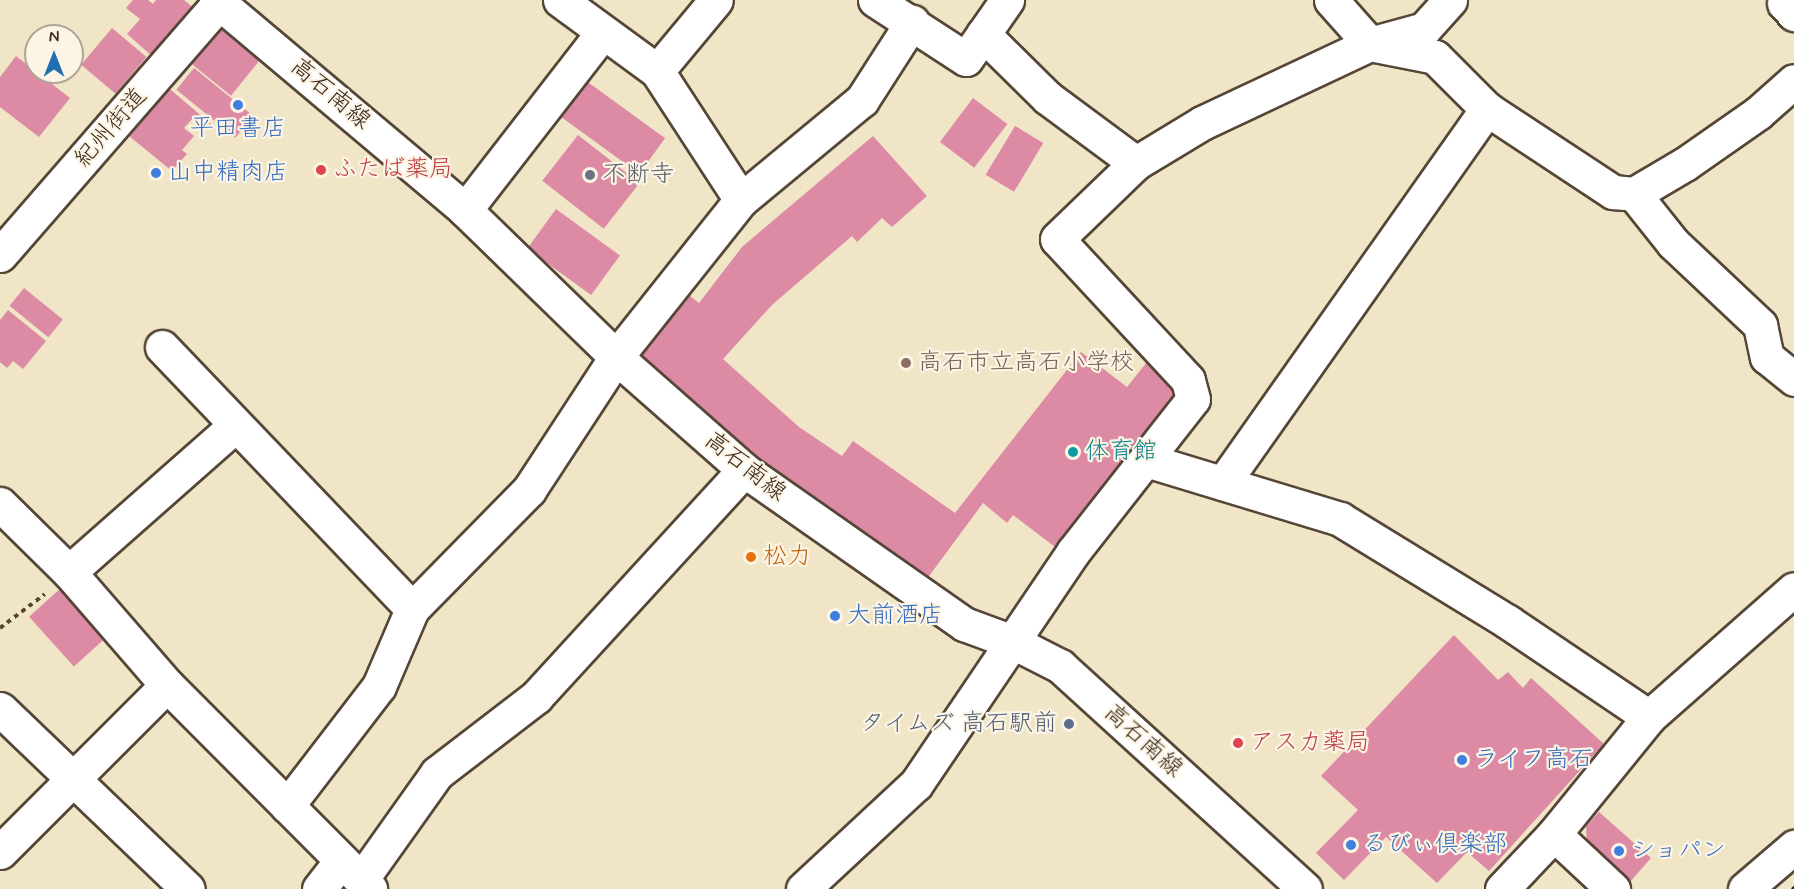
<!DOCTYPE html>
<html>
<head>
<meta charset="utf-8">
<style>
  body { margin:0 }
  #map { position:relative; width:1794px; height:889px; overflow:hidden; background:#f0e5c7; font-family:Mynerve,"Klee One",sans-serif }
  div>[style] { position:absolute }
  .building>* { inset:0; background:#dd8aa5; transform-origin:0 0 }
  .path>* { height:4px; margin-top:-2px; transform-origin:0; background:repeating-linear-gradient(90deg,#564637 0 4.5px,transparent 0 9px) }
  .roads { filter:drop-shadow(2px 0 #564637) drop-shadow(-2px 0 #564637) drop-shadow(0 2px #564637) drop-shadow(0 -2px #564637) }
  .minor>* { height:33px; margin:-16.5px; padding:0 16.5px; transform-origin:16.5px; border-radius:16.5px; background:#fff }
  .rail>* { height:4.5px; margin:-2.25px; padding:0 2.25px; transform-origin:2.25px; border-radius:2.25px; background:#3b2a1e }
  .dots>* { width:16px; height:16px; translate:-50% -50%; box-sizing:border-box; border:3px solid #fcf5e5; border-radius:50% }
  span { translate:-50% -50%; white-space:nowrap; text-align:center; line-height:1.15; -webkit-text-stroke:4.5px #fcf5e5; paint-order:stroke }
  .street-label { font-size:24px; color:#3b2a1e }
  .shop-label { font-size:24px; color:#366cbe }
  .left { translate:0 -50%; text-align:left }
  .health-label { font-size:24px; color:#be3a42 }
  .worship-label { font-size:24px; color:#5b616d }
  .education-label { font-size:24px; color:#785e54 }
  .culture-label { font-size:24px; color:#0d838f }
  .food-label { font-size:24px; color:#c56008 }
  .service-label { font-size:24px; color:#4e5e75 }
  .right { translate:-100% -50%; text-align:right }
  .north { position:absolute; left:24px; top:24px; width:60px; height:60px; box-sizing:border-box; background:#fcf5e5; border:2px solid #afa495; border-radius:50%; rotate:0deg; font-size:16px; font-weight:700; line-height:24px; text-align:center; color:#3b2a1e }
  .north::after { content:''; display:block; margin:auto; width:21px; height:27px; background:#1f6fb2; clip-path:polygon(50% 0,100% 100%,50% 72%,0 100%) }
</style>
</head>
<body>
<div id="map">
  <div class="building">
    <i style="clip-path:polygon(133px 0,148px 0,153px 4px,156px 0,184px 0,194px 8px,152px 56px,127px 34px,140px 19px,126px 8px)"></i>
    <i style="left:219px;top:23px;width:55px;height:49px;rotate:39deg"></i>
    <i style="left:112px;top:28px;width:45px;height:48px;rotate:40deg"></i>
    <i style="clip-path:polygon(16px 56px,70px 98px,39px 137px,0 107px,0 77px)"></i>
    <i style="left:194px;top:68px;width:76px;height:28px;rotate:39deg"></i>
    <i style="left:585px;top:80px;width:99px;height:44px;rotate:36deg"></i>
    <i style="clip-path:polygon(164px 84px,211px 124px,208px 129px,194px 117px,184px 128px,194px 136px,182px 150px,187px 154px,172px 171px,124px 132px)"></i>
    <i style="left:973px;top:98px;width:43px;height:55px;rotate:37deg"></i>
    <i style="left:1015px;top:126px;width:33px;height:57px;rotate:31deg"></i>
    <i style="left:578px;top:135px;width:78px;height:58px;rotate:38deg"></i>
    <i style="clip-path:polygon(873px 136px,927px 196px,892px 227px,882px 218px,857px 242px,852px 236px,772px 305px,723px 359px,799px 427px,842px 456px,853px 441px,955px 513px,1081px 352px,1127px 387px,1147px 362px,1181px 389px,1063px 553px,1013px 515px,1007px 523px,983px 503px,921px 587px,778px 484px,635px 354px,686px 293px,699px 303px,742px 247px)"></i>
    <i style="left:556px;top:209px;width:79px;height:49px;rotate:36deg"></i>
    <i style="left:24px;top:288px;width:50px;height:23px;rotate:39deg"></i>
    <i style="clip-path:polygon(8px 310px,46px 341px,23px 369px,13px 361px,7px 368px,0 362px,0 320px)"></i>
    <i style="left:61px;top:588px;width:67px;height:43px;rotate:48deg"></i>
    <i style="clip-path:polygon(1454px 635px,1498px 680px,1508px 672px,1523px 688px,1531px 678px,1604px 744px,1489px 871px,1467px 852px,1437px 883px,1386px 837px,1344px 880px,1316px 853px,1358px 810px,1321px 776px)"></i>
    <i style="clip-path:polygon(1599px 812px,1651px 858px,1630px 882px,1587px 844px,1586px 826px)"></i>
  </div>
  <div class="path">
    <i style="left:0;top:628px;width:56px;rotate:-37.1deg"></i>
  </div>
  <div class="roads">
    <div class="minor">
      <i style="left:216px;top:0;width:326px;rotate:40.1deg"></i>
      <i style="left:465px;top:210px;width:211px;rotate:44.2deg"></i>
      <i style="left:616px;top:357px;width:171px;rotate:41.4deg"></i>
      <i style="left:744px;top:470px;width:269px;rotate:35deg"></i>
      <i style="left:964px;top:624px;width:52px;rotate:20.2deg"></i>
      <i style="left:1013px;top:642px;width:53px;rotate:27.1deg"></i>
      <i style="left:1060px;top:666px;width:331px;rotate:42.3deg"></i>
      <i style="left:560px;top:0;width:120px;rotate:36.2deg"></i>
      <i style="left:657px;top:71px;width:92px;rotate:-50.3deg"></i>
      <i style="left:875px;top:0;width:108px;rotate:33deg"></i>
      <i style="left:966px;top:59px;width:72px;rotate:-55.2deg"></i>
      <i style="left:1331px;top:0;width:59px;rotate:48.4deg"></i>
      <i style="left:1370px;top:44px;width:66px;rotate:11.3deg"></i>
      <i style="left:1435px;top:57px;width:74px;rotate:45deg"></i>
      <i style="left:1487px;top:109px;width:151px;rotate:33.4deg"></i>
      <i style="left:1613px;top:192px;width:21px;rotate:5deg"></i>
      <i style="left:1634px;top:194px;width:59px;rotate:-30.5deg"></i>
      <i style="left:1685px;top:164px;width:89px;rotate:-34.9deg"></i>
      <i style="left:1758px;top:113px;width:48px;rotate:-41.6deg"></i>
      <i style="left:1784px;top:3px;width:15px;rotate:48deg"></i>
      <i style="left:983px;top:34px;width:91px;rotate:44.6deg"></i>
      <i style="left:1048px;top:98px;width:109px;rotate:36.5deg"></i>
      <i style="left:657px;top:71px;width:154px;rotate:56.9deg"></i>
      <i style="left:1634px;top:194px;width:63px;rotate:51.5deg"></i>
      <i style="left:1673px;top:243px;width:120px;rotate:43.3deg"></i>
      <i style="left:1760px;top:325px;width:33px;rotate:78deg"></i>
      <i style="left:1767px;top:357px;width:35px;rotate:39deg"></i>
      <i style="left:465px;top:210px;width:225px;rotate:-52.2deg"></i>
      <i style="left:0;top:255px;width:338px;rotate:-49deg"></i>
      <i style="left:162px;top:347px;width:362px;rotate:46.3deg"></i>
      <i style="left:1146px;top:460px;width:203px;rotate:16.9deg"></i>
      <i style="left:1340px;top:519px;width:197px;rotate:31.5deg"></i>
      <i style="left:1508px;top:622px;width:170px;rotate:34deg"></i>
      <i style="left:1223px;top:483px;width:458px;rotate:-54.8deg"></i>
      <i style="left:0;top:504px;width:97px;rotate:44.6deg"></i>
      <i style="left:69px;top:572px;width:150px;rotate:49.1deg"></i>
      <i style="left:167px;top:685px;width:288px;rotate:45.1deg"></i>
      <i style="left:69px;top:572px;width:222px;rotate:-41.4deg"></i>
      <i style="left:0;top:709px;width:260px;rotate:43.8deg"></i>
      <i style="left:287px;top:806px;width:151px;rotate:-52.5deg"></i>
      <i style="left:379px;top:686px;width:84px;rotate:-66.8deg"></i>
      <i style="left:412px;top:609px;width:167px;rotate:-45.5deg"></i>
      <i style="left:529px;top:490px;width:159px;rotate:-56.8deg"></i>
      <i style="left:616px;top:357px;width:201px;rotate:-51.5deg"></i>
      <i style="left:741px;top:200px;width:157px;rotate:-39.6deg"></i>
      <i style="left:862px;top:100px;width:93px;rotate:-57.3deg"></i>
      <i style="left:1554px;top:834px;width:81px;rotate:43deg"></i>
      <i style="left:0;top:852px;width:236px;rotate:-45deg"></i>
      <i style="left:361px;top:880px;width:131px;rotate:-54.6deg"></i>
      <i style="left:437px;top:773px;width:125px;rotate:-37.5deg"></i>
      <i style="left:536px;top:697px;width:308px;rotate:-47.5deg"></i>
      <i style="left:319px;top:889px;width:34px;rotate:-52deg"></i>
      <i style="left:803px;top:889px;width:154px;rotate:-42.9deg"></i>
      <i style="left:916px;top:784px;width:280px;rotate:-55.9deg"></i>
      <i style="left:1073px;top:552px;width:194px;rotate:-51.9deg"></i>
      <i style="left:1193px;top:399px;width:20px;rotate:-105deg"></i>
      <i style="left:1188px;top:380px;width:192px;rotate:-132.9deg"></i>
      <i style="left:1057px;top:239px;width:110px;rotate:-43.9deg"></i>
      <i style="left:1136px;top:163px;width:77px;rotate:-31.2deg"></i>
      <i style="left:1202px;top:123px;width:186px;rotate:-25.2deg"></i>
      <i style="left:1370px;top:44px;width:56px;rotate:-15.5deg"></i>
      <i style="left:1424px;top:29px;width:39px;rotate:-48deg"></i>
      <i style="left:1502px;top:889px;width:76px;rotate:-46.6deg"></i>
      <i style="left:1554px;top:834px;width:151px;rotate:-50.9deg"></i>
      <i style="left:1649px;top:717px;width:193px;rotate:-41.4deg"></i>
      <i style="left:1745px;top:889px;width:65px;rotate:-40.6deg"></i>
    </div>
  </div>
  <div class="rail">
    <i style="left:1793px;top:889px;width:1px;rotate:-45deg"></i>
  </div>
  <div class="dots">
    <i style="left:238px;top:105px;background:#3f7fe0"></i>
    <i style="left:321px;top:170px;background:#e0444e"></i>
    <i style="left:156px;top:173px;background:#3f7fe0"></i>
    <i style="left:590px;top:175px;background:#6b7280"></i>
    <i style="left:906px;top:363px;background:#8d6e63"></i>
    <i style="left:1073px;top:452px;background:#0f9aa8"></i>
    <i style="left:751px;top:557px;background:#e8710a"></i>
    <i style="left:835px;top:616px;background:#3f7fe0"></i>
    <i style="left:1069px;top:724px;background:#5c6f8a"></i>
    <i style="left:1238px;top:743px;background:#e0444e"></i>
    <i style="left:1462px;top:760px;background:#3f7fe0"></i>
    <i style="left:1351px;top:845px;background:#3f7fe0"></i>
    <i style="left:1619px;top:851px;background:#3f7fe0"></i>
  </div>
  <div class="street-label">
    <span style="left:330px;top:94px;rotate:40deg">高石南線</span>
    <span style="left:111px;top:128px;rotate:-49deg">紀州街道</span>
    <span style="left:745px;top:467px;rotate:38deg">高石南線</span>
    <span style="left:1143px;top:741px;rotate:42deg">高石南線</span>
  </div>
  <div class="shop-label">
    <span style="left:238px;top:129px">平田書店</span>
    <span class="left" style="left:168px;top:173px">山中精肉店</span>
    <span class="left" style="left:847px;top:616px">大前酒店</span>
    <span class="left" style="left:1474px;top:760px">ライフ高石</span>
    <span class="left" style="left:1363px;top:845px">るびぃ倶楽部</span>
    <span class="left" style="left:1631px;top:851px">ショパン</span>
  </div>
  <div class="health-label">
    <span class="left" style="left:333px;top:170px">ふたば薬局</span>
    <span class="left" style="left:1250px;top:743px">アスカ薬局</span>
  </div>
  <div class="worship-label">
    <span class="left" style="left:602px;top:175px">不断寺</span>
  </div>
  <div class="education-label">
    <span class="left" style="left:918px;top:363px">高石市立高石小学校</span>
  </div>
  <div class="culture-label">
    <span class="left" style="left:1085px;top:452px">体育館</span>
  </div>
  <div class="food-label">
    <span class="left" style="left:763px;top:557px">松力</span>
  </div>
  <div class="service-label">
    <span class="right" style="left:1057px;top:724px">タイムズ 高石駅前</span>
  </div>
  <div class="north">N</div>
</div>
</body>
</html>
